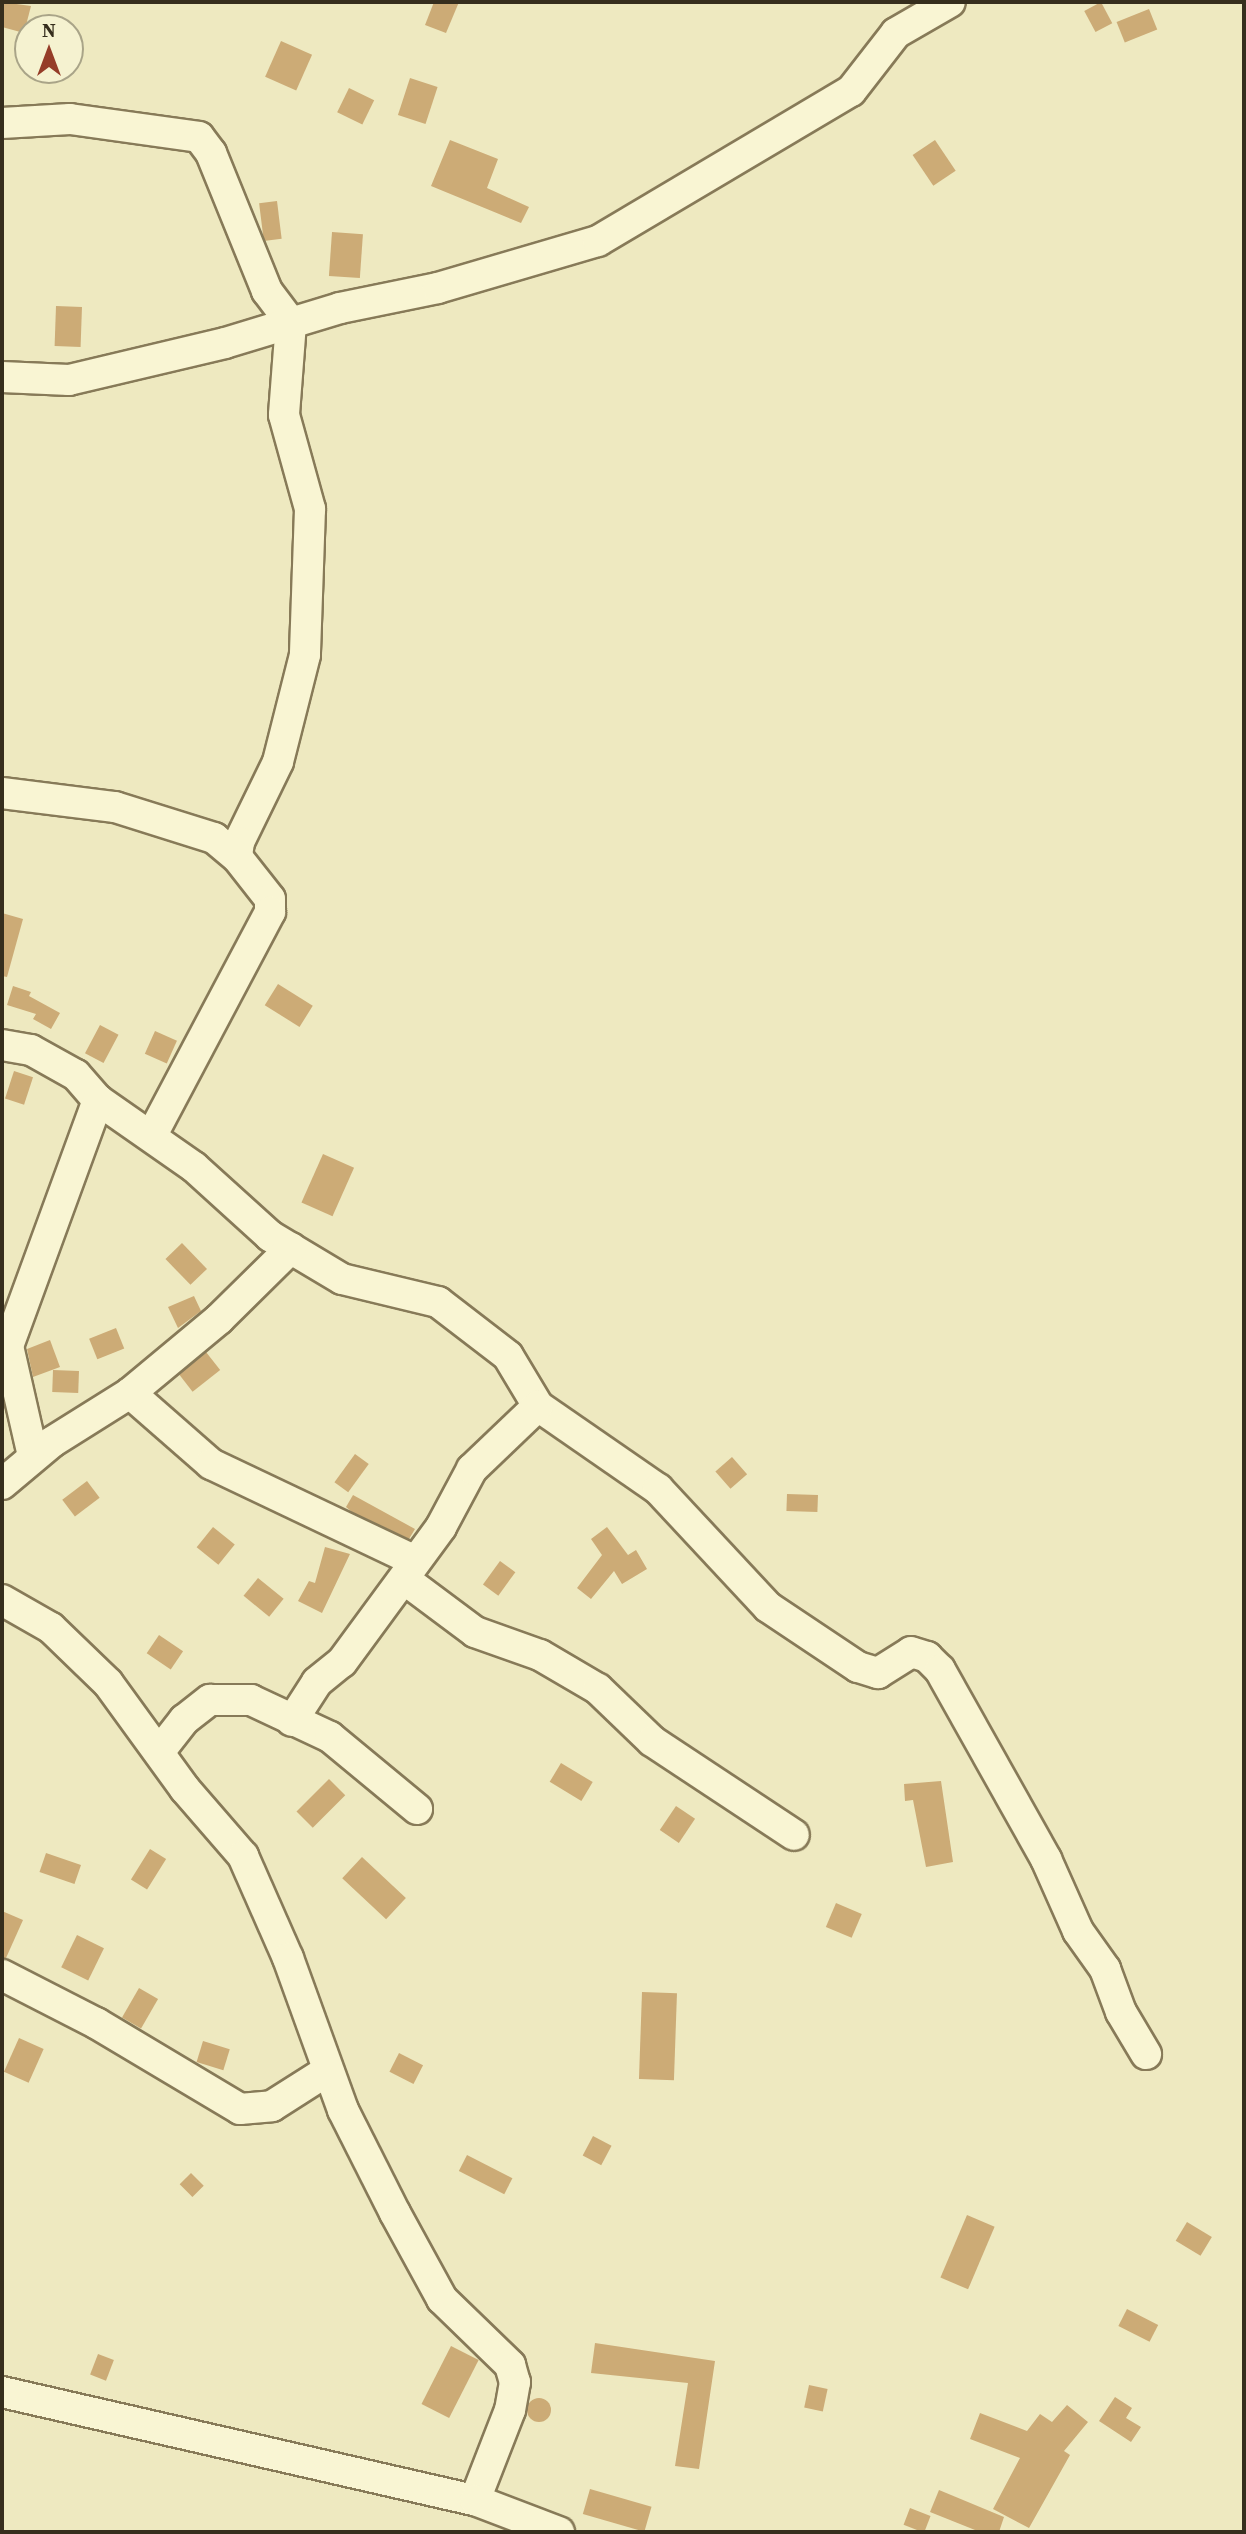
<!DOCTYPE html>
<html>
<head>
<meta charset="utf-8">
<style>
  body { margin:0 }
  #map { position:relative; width:1246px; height:2534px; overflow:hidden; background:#eee9c0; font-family:"Source Serif 4",serif }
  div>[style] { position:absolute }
  .building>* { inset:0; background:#ccab76; transform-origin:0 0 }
  .round { border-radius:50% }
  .roads { filter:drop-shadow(2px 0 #877a58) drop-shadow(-2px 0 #877a58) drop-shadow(0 2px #877a58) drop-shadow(0 -2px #877a58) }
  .minor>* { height:30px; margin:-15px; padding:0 15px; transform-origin:15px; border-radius:15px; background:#f9f5d3 }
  span { translate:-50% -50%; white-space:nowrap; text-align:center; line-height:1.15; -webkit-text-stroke:5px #f5f2d0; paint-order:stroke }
  .frame { position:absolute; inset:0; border:4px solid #362e1d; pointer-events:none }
  .north { position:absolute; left:14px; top:14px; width:70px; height:70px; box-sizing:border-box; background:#f5f2d0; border:2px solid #a9a488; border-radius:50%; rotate:0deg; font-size:19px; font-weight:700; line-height:28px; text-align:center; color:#362e1d }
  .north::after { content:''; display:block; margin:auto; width:24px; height:32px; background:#953d28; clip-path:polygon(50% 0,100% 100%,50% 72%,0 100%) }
</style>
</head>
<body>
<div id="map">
  <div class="building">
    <i style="clip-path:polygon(2px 2px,31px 6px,24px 33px,2px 27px)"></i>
    <i style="clip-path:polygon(434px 2px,459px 2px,446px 33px,425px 25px)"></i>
    <i style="left:1101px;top:2px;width:24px;height:19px;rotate:62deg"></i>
    <i style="left:1149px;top:9px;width:22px;height:35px;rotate:68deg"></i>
    <i style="left:281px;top:41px;width:34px;height:39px;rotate:24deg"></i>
    <i style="left:410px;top:78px;width:29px;height:39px;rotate:18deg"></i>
    <i style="left:349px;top:88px;width:28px;height:27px;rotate:26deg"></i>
    <i style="clip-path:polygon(450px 140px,498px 159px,487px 188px,529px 207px,521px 223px,431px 186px)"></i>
    <i style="left:935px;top:140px;width:37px;height:27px;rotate:56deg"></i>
    <i style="left:277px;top:201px;width:38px;height:18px;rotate:83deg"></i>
    <i style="left:332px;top:232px;width:31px;height:44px;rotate:4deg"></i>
    <i style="left:56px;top:306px;width:26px;height:40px;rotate:2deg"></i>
    <i style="clip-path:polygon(2px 913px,23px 919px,7px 977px,2px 976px)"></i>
    <i style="left:278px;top:984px;width:41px;height:25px;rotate:32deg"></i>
    <i style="clip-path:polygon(13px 986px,31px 992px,29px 996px,60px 1013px,51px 1029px,33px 1019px,36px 1014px,7px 1005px)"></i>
    <i style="left:100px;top:1025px;width:21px;height:32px;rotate:28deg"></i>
    <i style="left:155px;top:1031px;width:24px;height:25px;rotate:24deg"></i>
    <i style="left:14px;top:1071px;width:20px;height:29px;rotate:18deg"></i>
    <i style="left:323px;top:1154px;width:34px;height:53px;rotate:24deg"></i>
    <i style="left:182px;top:1243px;width:36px;height:23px;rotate:46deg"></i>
    <i style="clip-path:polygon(194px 1296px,201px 1311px,178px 1328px,168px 1307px)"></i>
    <i style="left:116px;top:1328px;width:22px;height:29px;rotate:68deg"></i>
    <i style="clip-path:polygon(50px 1340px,60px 1367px,33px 1377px,27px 1349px)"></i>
    <i style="left:206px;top:1352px;width:23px;height:35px;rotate:52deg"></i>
    <i style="left:53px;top:1370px;width:26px;height:22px;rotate:2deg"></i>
    <i style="left:355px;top:1454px;width:17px;height:35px;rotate:36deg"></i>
    <i style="left:732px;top:1457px;width:23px;height:22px;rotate:49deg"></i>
    <i style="left:87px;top:1481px;width:21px;height:31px;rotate:53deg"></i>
    <i style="left:787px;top:1494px;width:31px;height:17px;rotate:2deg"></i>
    <i style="clip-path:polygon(353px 1495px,415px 1529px,409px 1539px,352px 1512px,346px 1507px)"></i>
    <i style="left:213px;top:1527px;width:28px;height:26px;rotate:39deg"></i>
    <i style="clip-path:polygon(607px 1527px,628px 1555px,636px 1550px,647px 1569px,622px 1584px,614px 1571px,591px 1599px,577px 1588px,602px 1555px,591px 1539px)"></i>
    <i style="clip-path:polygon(325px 1547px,350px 1554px,322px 1613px,298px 1601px,309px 1581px,315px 1583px)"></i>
    <i style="left:500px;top:1561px;width:19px;height:29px;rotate:36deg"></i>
    <i style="left:258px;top:1578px;width:33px;height:23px;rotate:39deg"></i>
    <i style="left:159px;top:1635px;width:29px;height:22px;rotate:34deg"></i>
    <i style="left:561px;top:1763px;width:37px;height:22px;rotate:31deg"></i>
    <i style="left:329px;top:1779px;width:23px;height:46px;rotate:45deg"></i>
    <i style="clip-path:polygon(941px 1781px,953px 1862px,926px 1867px,913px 1800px,905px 1801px,904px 1784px)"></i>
    <i style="left:676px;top:1806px;width:23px;height:29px;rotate:34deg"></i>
    <i style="left:150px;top:1849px;width:19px;height:36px;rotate:32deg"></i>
    <i style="left:46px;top:1853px;width:37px;height:20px;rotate:19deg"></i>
    <i style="left:362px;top:1857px;width:60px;height:29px;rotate:43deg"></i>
    <i style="left:836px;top:1903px;width:28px;height:26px;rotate:23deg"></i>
    <i style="clip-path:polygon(2px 1911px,23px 1920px,6px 1958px,2px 1958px)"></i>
    <i style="left:77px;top:1935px;width:30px;height:36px;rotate:26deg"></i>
    <i style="left:139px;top:1988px;width:22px;height:34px;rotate:30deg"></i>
    <i style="left:642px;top:1992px;width:35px;height:87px;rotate:2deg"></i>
    <i style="left:19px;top:2038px;width:27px;height:37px;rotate:24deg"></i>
    <i style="left:203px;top:2041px;width:28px;height:22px;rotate:17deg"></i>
    <i style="left:399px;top:2053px;width:27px;height:21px;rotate:27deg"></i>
    <i style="left:593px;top:2136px;width:21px;height:22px;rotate:28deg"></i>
    <i style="left:467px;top:2155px;width:51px;height:18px;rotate:27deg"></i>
    <i style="left:191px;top:2173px;width:18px;height:16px;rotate:45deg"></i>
    <i style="left:967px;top:2215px;width:30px;height:68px;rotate:23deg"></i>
    <i style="left:1187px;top:2222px;width:29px;height:22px;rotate:31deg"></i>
    <i style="left:1127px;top:2309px;width:35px;height:19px;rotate:27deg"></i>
    <i style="clip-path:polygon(595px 2343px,715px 2361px,699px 2469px,675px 2466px,688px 2383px,591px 2373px)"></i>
    <i style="left:451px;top:2346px;width:31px;height:65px;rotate:27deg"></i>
    <i style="left:98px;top:2354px;width:17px;height:22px;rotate:21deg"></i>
    <i style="left:809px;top:2385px;width:19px;height:23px;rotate:12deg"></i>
    <i style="clip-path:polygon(1115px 2397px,1132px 2408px,1126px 2418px,1141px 2427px,1131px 2442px,1099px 2421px)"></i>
    <i class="round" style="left:527px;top:2398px;width:24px;height:24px"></i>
    <i style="clip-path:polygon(1067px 2405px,1088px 2422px,1064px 2451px,1070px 2455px,1029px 2528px,993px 2509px,1020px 2458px,970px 2439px,980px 2413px,1027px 2431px,1040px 2414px,1052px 2422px)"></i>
    <i style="left:590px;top:2489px;width:64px;height:26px;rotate:16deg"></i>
    <i style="clip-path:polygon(939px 2490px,1004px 2517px,999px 2532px,980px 2532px,930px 2512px)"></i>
    <i style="left:910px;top:2508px;width:22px;height:18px;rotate:21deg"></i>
  </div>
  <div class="roads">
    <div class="minor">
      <i style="left:2px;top:123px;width:68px;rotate:-3.4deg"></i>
      <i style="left:70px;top:119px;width:130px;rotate:7.9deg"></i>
      <i style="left:199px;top:137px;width:20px;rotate:53deg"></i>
      <i style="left:211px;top:153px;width:149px;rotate:67.9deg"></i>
      <i style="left:267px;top:291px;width:40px;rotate:53deg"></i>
      <i style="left:291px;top:323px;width:92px;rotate:94.4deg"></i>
      <i style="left:284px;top:415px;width:98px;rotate:74.5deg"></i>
      <i style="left:310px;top:509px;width:146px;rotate:92deg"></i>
      <i style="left:305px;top:655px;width:110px;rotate:104.2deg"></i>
      <i style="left:278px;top:762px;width:89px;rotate:116deg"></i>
      <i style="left:239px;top:842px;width:15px;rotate:98deg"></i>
      <i style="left:237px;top:857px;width:53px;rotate:51.8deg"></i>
      <i style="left:270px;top:899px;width:13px;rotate:90deg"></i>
      <i style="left:270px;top:912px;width:252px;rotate:117.9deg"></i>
      <i style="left:2px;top:377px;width:67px;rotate:2.6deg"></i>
      <i style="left:69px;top:380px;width:160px;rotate:-13.3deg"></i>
      <i style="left:225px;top:343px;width:120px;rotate:-16.9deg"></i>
      <i style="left:340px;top:308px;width:100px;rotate:-11.5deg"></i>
      <i style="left:438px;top:288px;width:167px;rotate:-16.4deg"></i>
      <i style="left:598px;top:241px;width:294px;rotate:-30.7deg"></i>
      <i style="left:851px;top:91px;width:73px;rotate:-52.2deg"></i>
      <i style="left:896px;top:33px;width:62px;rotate:-29.9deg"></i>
      <i style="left:2px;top:793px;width:114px;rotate:7.1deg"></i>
      <i style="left:115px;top:807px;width:104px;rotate:17.4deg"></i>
      <i style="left:214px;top:838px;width:30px;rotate:40deg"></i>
      <i style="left:2px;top:1045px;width:29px;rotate:10deg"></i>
      <i style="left:31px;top:1050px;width:51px;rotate:29.1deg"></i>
      <i style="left:76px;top:1075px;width:33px;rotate:49deg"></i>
      <i style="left:98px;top:1100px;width:117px;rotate:34.9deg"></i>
      <i style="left:194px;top:1167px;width:103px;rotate:42.2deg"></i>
      <i style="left:270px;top:1236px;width:84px;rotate:30.8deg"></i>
      <i style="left:342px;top:1279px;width:99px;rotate:13.5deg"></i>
      <i style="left:438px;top:1302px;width:88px;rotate:37.6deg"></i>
      <i style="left:508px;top:1356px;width:58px;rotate:59deg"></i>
      <i style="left:538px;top:1406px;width:146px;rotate:34.7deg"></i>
      <i style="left:658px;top:1489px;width:161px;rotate:47deg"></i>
      <i style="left:768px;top:1607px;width:108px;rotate:33.7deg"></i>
      <i style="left:858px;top:1667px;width:21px;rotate:17deg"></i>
      <i style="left:878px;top:1673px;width:39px;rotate:-32deg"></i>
      <i style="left:911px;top:1652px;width:17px;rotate:17deg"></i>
      <i style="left:927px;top:1657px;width:18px;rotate:45deg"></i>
      <i style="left:940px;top:1670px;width:217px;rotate:60.7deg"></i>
      <i style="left:1046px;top:1859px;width:79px;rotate:66deg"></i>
      <i style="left:1078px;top:1931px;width:47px;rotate:54.6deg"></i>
      <i style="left:1105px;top:1969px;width:46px;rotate:69.6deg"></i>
      <i style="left:1121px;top:2012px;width:49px;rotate:59.2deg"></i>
      <i style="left:130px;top:1393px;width:108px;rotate:41.2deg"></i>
      <i style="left:211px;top:1464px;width:226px;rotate:25.4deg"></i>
      <i style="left:33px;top:1456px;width:113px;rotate:-102.8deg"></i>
      <i style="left:8px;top:1346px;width:262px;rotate:-69.9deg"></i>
      <i style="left:2px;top:1484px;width:65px;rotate:-40deg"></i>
      <i style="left:52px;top:1442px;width:92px;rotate:-32.1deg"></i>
      <i style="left:130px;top:1393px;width:116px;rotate:-39.7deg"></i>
      <i style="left:219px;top:1319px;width:101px;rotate:-44.6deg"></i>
      <i style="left:404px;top:1579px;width:89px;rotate:36.7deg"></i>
      <i style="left:475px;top:1632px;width:69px;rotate:19.5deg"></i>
      <i style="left:540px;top:1655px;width:67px;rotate:30.4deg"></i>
      <i style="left:598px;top:1689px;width:75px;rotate:43.9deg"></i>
      <i style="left:652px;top:1741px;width:170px;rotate:33.5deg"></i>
      <i style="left:2px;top:1600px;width:56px;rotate:29.7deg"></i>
      <i style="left:51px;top:1628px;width:79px;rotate:44deg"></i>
      <i style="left:108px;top:1683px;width:131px;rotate:54deg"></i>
      <i style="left:185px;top:1789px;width:89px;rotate:49.1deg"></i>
      <i style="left:243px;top:1856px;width:111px;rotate:66.2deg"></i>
      <i style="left:288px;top:1958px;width:162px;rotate:70.1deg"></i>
      <i style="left:343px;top:2110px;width:115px;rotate:63.2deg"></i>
      <i style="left:395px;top:2213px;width:98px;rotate:61.3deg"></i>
      <i style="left:442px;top:2299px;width:95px;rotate:44.1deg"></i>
      <i style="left:510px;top:2365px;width:18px;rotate:74deg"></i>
      <i style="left:515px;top:2382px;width:28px;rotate:100deg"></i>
      <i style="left:510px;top:2410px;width:97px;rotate:111.3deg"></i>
      <i style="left:292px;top:1721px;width:46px;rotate:-57.3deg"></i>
      <i style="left:317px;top:1682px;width:32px;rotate:-39deg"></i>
      <i style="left:342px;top:1662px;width:167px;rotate:-53.7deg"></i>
      <i style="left:441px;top:1527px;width:66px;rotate:-61.9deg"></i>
      <i style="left:472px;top:1469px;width:91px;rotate:-43.7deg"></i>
      <i style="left:159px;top:1752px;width:41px;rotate:-52deg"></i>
      <i style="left:184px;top:1720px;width:33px;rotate:-38deg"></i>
      <i style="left:210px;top:1700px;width:41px"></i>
      <i style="left:251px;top:1700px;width:87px;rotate:25.1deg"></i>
      <i style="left:330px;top:1737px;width:113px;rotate:39.6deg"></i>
      <i style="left:2px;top:1975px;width:106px;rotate:27.1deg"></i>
      <i style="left:96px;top:2023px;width:168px;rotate:30.8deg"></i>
      <i style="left:240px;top:2109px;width:32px;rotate:-5deg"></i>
      <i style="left:272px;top:2106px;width:65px;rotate:-32.5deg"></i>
      <i style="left:2px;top:2392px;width:485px;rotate:12.9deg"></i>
      <i style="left:475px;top:2500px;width:90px;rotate:20.9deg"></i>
    </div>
  </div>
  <div class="frame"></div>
  <div class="north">N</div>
</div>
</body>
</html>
